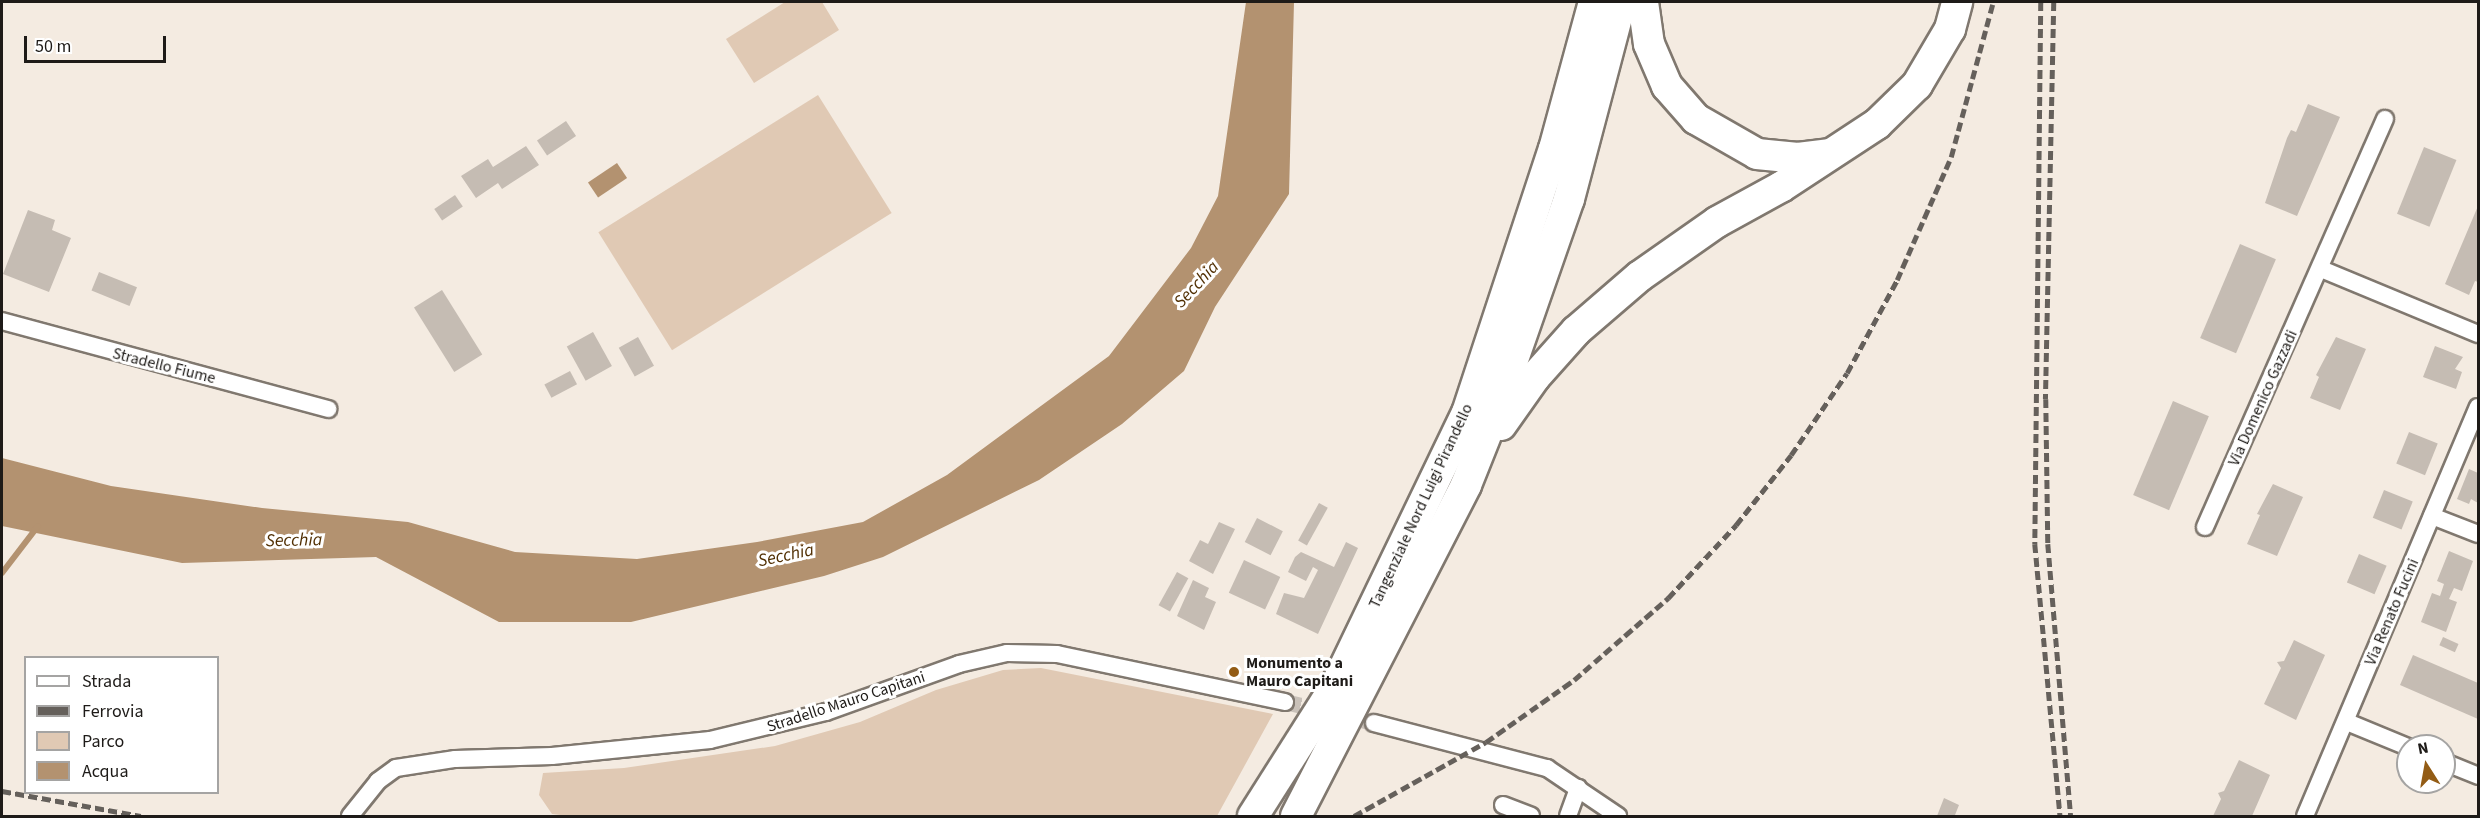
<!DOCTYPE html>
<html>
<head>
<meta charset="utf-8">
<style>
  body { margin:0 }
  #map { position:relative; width:2480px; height:818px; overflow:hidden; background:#f4ebe1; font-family:"Source Sans 3",sans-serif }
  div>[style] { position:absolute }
  .green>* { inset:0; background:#e0c9b4; transform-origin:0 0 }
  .water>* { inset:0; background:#b39270; transform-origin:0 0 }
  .stream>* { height:6px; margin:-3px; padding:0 3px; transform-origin:3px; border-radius:3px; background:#b39270 }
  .building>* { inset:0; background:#c5bcb3; transform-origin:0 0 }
  .street-tunnel>* { height:16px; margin-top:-8px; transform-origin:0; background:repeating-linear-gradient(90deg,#c9c1b9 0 16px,transparent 0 24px) }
  .roads { filter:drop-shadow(2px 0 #80786f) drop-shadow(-2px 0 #80786f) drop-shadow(0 2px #80786f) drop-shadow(0 -2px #80786f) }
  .street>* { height:16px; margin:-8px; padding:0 8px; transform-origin:8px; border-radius:8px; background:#fff }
  .highway>* { height:30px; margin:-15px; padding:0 15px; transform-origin:15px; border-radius:15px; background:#fff }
  .rail>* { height:4.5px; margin-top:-2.25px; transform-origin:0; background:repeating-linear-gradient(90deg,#65605b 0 9px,transparent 0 13.5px) }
  .dots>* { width:16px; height:16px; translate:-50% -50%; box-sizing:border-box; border:3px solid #fff; border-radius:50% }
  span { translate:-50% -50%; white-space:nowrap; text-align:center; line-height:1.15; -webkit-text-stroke:6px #fff; paint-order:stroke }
  .street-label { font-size:16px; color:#1e1b18 }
  .poi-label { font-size:16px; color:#1e1b18; font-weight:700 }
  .left { translate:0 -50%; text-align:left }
  .water-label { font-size:18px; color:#512f03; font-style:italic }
  .frame { position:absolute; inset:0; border:3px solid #1e1b18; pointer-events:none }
  .legend { position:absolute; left:24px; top:656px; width:195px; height:138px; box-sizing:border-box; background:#fff; border:2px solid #a5a4a3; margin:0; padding:8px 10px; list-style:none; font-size:18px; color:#1e1b18 }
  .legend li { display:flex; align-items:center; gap:12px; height:30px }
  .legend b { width:30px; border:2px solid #a5a4a3 }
  .north { position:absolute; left:2396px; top:734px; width:60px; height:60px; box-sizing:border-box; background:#fff; border:2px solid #a5a4a3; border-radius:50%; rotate:349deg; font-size:16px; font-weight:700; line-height:24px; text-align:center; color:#1e1b18 }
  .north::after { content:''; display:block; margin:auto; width:21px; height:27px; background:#935c15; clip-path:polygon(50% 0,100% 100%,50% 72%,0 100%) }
  .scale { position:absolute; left:24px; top:36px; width:142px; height:27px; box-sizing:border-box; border:3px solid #1e1b18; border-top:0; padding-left:8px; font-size:18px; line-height:21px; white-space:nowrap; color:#1e1b18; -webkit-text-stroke:4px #fff; paint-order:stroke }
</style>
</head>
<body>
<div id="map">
  <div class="green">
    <i style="clip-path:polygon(785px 2px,822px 2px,839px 30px,754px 83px,726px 39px)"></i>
    <i style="left:818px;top:95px;width:139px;height:259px;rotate:58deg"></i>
    <i style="clip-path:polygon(1041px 668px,1273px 714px,1217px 816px,569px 816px,552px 814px,539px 795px,543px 773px,624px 768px,775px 746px,860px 722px,936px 690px,1003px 670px)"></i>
  </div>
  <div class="water">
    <i style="clip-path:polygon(1246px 2px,1294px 2px,1289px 194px,1215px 307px,1184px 371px,1122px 424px,1039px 480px,883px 557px,824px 576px,631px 622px,499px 622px,376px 557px,182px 563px,2px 526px,2px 458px,111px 486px,262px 508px,408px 522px,515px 552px,637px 559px,757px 542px,863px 522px,947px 475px,1109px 356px,1191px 248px,1218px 196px)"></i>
    <i style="left:617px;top:163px;width:18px;height:35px;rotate:56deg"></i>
  </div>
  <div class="stream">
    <i style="left:2px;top:573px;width:59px;rotate:-52.5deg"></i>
  </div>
  <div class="building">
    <i style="clip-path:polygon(2308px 104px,2340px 117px,2297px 216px,2265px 203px,2287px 138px,2291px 130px,2296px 132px)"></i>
    <i style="left:566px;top:121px;width:18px;height:35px;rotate:56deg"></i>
    <i style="clip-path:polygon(526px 146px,539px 165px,502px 189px,498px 183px,476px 198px,461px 176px,488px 159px,493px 167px)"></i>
    <i style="left:2424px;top:147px;width:35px;height:72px;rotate:22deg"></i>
    <i style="left:455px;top:195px;width:14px;height:25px;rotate:56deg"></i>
    <i style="clip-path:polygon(2478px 206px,2478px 282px,2475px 281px,2469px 295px,2445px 284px)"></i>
    <i style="clip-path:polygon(28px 210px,55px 220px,52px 230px,71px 238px,49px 292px,3px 274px)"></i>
    <i style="left:2240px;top:244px;width:39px;height:102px;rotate:23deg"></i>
    <i style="left:99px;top:272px;width:41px;height:20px;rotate:22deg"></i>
    <i style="left:442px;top:290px;width:76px;height:33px;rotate:58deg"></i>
    <i style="left:593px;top:332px;width:39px;height:30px;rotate:61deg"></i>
    <i style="left:638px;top:337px;width:33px;height:22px;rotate:61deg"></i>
    <i style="clip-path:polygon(2336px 337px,2366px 349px,2340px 410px,2310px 398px,2319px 377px,2316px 375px)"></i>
    <i style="clip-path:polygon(2435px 346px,2463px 357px,2455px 369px,2462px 372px,2456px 389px,2423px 377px)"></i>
    <i style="left:570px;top:371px;width:15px;height:29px;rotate:62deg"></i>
    <i style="left:2173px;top:401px;width:39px;height:102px;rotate:23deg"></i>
    <i style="left:2409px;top:432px;width:31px;height:34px;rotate:22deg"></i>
    <i style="clip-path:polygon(2469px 469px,2478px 473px,2478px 503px,2471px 499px,2469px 504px,2457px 499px)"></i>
    <i style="clip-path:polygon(2273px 484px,2303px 497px,2277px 556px,2247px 544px,2260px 515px,2257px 514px)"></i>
    <i style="left:2384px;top:490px;width:31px;height:30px;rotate:22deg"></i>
    <i style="left:1319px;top:503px;width:10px;height:43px;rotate:29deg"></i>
    <i style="left:1257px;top:518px;width:29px;height:27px;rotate:27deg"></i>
    <i style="clip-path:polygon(1219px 522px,1235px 529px,1213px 574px,1189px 561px,1200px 540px,1208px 544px)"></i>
    <i style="clip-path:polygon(1346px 542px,1358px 548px,1318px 634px,1276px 614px,1284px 593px,1304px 598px,1318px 570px,1313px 567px,1306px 581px,1288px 572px,1295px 557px,1301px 552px,1334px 567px)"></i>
    <i style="clip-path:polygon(2449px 551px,2473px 561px,2462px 591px,2454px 588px,2449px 599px,2457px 602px,2446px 632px,2421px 622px,2432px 593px,2440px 596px,2444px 584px,2437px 581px)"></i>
    <i style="left:2359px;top:554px;width:30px;height:31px;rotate:23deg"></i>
    <i style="left:1244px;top:560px;width:40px;height:36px;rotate:25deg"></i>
    <i style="left:1177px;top:572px;width:13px;height:38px;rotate:29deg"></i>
    <i style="clip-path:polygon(1193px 580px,1209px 588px,1205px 597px,1216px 602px,1204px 630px,1177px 616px)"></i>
    <i style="left:2443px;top:637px;width:17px;height:9px;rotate:24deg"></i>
    <i style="clip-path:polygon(2294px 640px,2325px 655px,2296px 720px,2264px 704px,2281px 668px,2277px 662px,2284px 661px)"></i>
    <i style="clip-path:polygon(2413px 655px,2478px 683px,2478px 719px,2400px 685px)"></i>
    <i style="clip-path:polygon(2239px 760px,2270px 775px,2252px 816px,2213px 816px,2221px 799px,2218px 793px,2224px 791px)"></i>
    <i style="clip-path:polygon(1944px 798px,1959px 805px,1955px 815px,1959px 816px,1937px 816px)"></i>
  </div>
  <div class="street-tunnel">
    <i style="left:1285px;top:702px;width:91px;rotate:13.3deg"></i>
  </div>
  <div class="roads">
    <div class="street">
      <i style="left:2321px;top:269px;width:170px;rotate:22.5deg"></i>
      <i style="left:2px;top:321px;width:338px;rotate:15.1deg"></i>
      <i style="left:2432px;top:516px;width:49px;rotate:21.4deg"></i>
      <i style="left:2205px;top:527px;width:446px;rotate:-66.2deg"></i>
      <i style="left:2347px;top:722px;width:66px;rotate:22.3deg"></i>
      <i style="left:1374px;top:723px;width:179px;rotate:14.6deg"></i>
      <i style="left:1547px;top:768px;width:86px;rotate:34.1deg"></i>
      <i style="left:2444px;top:762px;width:37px;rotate:22deg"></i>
      <i style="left:1503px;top:805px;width:30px;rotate:21deg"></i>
      <i style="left:350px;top:816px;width:45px;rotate:-51.3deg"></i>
      <i style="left:378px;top:781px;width:22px;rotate:-36deg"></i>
      <i style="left:396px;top:768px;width:60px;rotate:-8.7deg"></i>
      <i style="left:455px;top:759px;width:97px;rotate:-1.8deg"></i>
      <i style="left:552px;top:756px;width:159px;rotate:-5.8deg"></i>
      <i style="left:710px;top:740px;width:119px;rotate:-13.6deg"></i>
      <i style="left:826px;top:712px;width:141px;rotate:-19.8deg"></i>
      <i style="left:959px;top:664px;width:49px;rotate:-12.9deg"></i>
      <i style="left:1007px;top:653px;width:50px;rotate:1.1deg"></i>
      <i style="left:1057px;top:654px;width:233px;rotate:11.9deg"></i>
      <i style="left:1568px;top:816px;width:30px;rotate:-70deg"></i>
      <i style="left:2305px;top:816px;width:444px;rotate:-67.1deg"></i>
    </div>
    <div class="highway">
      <i style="left:1643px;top:2px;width:42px;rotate:81.9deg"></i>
      <i style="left:1649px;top:44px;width:46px;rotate:66.8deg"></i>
      <i style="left:1667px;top:86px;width:44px;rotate:48.7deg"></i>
      <i style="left:1696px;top:119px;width:70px;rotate:29.8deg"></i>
      <i style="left:1757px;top:154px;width:41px;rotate:5.6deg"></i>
      <i style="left:1798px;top:158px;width:31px;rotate:-7deg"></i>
      <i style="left:1501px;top:425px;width:59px;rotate:-54.7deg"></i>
      <i style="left:1535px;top:377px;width:62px;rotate:-48.3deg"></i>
      <i style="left:1576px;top:331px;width:84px;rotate:-40.7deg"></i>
      <i style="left:1640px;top:276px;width:94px;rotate:-35deg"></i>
      <i style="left:1717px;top:222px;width:73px;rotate:-28.7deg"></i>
      <i style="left:1781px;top:187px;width:115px;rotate:-33.3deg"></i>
      <i style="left:1877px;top:124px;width:56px;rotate:-44.3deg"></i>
      <i style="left:1917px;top:85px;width:65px;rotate:-59.5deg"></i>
      <i style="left:1950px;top:29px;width:28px;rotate:-75deg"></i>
      <i style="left:1253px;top:816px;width:155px;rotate:-57.6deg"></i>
      <i style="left:1336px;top:685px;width:302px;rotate:-64.3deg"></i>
      <i style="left:1467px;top:413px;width:278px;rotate:-71.8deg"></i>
      <i style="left:1554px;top:149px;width:152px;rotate:-74.8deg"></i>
      <i style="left:1296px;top:816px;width:372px;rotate:-62.8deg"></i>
      <i style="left:1466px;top:485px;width:73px;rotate:-68.3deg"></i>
      <i style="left:1493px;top:417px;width:231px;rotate:-70.8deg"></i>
      <i style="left:1569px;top:199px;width:204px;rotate:-75.2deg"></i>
    </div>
  </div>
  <div class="rail">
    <i style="left:2041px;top:2px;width:542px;rotate:90.63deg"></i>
    <i style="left:2035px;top:544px;width:273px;rotate:84.7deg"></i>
    <i style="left:2054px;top:2px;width:397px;rotate:91.2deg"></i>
    <i style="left:2046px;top:399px;width:145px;rotate:89.2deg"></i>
    <i style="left:2048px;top:544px;width:273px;rotate:85.2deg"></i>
    <i style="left:2px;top:791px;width:141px;rotate:10.2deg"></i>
    <i style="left:1354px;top:816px;width:151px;rotate:-29.3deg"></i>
    <i style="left:1486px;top:742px;width:108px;rotate:-35.2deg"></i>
    <i style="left:1574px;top:680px;width:125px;rotate:-41.1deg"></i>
    <i style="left:1668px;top:598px;width:100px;rotate:-47deg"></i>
    <i style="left:1736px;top:525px;width:89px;rotate:-51.8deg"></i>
    <i style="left:1791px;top:455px;width:99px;rotate:-55.7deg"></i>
    <i style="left:1847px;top:373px;width:106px;rotate:-61.7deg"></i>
    <i style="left:1897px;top:280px;width:134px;rotate:-66.3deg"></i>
    <i style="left:1951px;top:157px;width:161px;rotate:-74.8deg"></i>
  </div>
  <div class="dots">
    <i style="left:1234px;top:672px;background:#935c15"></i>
  </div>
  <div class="street-label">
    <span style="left:164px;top:366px;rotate:14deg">Stradello Fiume</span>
    <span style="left:2263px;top:398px;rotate:-66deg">Via Domenico Gazzadi</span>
    <span style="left:1421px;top:506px;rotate:-65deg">Tangenziale Nord Luigi Pirandello</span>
    <span style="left:2392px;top:612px;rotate:-67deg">Via Renato Fucini</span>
    <span style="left:846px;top:702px;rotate:-18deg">Stradello Mauro Capitani</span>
  </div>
  <div class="poi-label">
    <span class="left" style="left:1246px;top:672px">Monumento a<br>Mauro Capitani</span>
  </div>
  <div class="water-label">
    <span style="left:1197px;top:285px;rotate:-47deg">Secchia</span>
    <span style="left:294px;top:541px;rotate:-1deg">Secchia</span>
    <span style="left:786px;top:556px;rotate:-12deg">Secchia</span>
  </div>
  <div class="frame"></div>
  <ul class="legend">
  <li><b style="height:8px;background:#fff"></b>Strada</li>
  <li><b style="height:8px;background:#65605b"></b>Ferrovia</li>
  <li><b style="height:16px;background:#e0c9b4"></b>Parco</li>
  <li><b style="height:16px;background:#b39270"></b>Acqua</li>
  </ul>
  <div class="north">N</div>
  <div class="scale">50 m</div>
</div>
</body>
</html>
